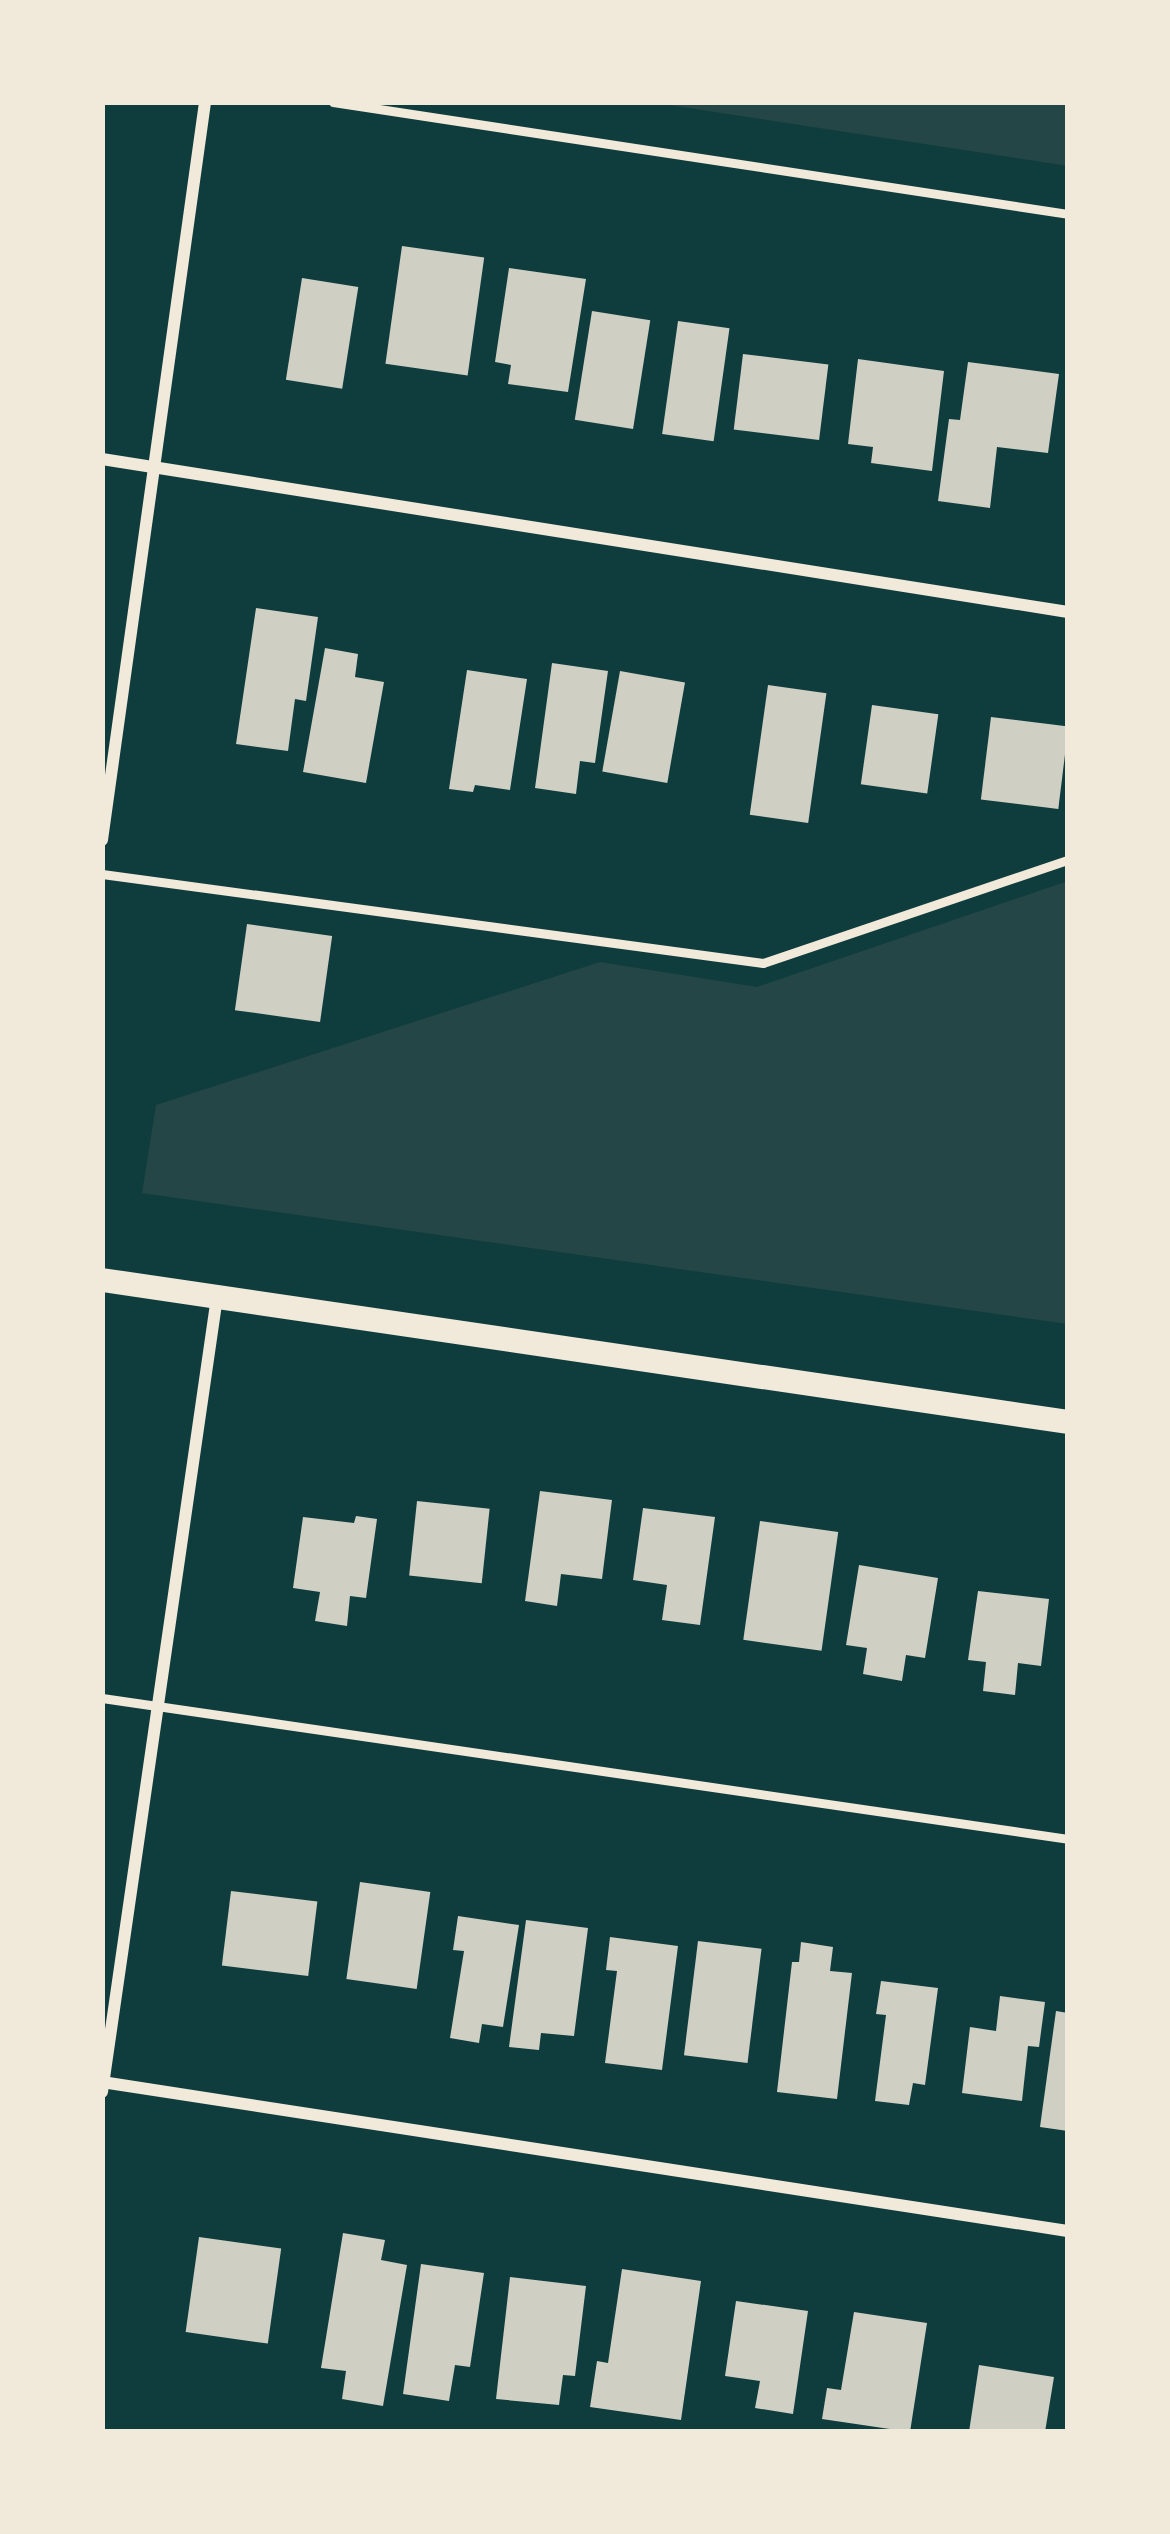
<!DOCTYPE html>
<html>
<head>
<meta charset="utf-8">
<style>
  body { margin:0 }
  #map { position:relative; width:1170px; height:2534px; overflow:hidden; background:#0f3d3e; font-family:"Roboto Condensed",sans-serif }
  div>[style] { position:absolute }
  .green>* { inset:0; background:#244646 }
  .building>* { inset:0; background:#cfcfc3; transform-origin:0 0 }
  .service>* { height:9px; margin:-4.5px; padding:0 4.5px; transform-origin:4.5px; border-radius:4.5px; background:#f1e9da }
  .minor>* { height:12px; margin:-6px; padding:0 6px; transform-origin:6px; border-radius:6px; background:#f1e9da }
  .secondary>* { height:24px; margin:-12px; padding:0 12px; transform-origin:12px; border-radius:12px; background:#f1e9da }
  span { translate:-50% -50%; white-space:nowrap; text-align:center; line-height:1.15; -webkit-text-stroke:12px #f1e9da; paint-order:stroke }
  .frame { position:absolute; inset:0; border:105px solid #f1e9da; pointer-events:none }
</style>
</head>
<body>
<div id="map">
  <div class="green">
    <i style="clip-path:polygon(650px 102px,1068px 102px,1068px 166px)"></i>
    <i style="clip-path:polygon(1068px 881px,1068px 1324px,142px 1193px,156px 1105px,600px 962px,757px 987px)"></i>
  </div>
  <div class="building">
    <i style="left:402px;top:246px;width:83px;height:119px;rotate:8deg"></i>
    <i style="clip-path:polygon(509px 268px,586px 279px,568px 392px,508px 384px,511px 365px,495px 362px)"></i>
    <i style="left:302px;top:278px;width:57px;height:103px;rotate:9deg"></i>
    <i style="left:592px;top:311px;width:59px;height:110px;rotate:9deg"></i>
    <i style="left:678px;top:321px;width:52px;height:114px;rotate:8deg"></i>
    <i style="left:743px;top:354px;width:86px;height:76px;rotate:7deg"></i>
    <i style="clip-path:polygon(858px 359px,944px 371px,932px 471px,871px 463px,873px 447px,848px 444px)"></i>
    <i style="clip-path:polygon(968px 362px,1059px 374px,1048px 453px,997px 447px,990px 508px,938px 501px,949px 419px,960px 420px)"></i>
    <i style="clip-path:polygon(256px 608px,318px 617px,306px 701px,295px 699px,288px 751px,236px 744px)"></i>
    <i style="clip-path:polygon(325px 648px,358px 654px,355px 677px,384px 682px,366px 783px,303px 772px)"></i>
    <i style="clip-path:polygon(552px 663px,608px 671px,595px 763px,580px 761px,576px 794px,535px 788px)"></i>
    <i style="clip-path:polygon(467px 670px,527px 679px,510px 790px,475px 785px,473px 792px,449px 789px)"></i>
    <i style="left:620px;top:671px;width:66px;height:102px;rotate:10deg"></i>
    <i style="left:768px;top:685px;width:59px;height:131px;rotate:8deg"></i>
    <i style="left:872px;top:705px;width:67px;height:80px;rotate:8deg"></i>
    <i style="left:991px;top:717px;width:78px;height:83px;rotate:7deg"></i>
    <i style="left:247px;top:924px;width:86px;height:87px;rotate:8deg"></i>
    <i style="clip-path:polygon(540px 1491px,612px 1500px,602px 1579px,561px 1574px,557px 1606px,525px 1601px)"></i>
    <i style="left:417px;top:1501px;width:73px;height:75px;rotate:6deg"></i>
    <i style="clip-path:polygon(643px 1508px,715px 1517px,700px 1625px,662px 1620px,667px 1585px,633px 1580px)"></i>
    <i style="clip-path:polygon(356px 1516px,377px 1519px,366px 1598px,350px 1596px,347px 1626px,315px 1621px,320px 1592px,293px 1588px,303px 1517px,354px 1523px)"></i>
    <i style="left:760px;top:1521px;width:79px;height:120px;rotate:8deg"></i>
    <i style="clip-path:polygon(859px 1565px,938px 1578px,925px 1658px,906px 1655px,902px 1681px,863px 1674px,867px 1648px,846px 1645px)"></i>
    <i style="clip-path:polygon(978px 1591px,1049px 1599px,1041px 1666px,1018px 1663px,1015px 1695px,983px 1691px,986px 1662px,968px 1660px)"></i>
    <i style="left:360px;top:1882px;width:71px;height:98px;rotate:8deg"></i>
    <i style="left:231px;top:1891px;width:87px;height:75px;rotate:7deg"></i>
    <i style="clip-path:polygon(458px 1916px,519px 1925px,503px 2027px,482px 2024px,479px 2043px,450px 2038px,464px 1951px,453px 1950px)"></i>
    <i style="clip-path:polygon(526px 1920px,588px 1928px,574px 2036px,541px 2033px,539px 2050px,509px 2047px)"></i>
    <i style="clip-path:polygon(610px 1937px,678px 1946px,662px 2070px,605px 2063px,617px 1971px,606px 1970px)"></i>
    <i style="left:698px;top:1941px;width:64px;height:115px;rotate:7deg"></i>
    <i style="clip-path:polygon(801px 1942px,833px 1947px,830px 1971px,852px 1973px,837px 2099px,777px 2092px,792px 1962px,799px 1962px)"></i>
    <i style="clip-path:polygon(881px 1981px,938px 1988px,925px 2085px,913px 2083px,909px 2105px,875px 2101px,886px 2015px,876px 2014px)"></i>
    <i style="clip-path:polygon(1000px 1996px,1045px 2002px,1039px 2047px,1028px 2046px,1022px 2101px,962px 2093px,970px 2027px,996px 2031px)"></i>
    <i style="clip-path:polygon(1056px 2011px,1068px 2013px,1068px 2131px,1040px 2127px)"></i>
    <i style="clip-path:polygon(343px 2233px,385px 2240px,381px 2260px,407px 2265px,383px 2406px,342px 2399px,346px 2371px,321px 2368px)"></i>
    <i style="left:199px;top:2237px;width:83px;height:96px;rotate:8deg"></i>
    <i style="clip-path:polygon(421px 2264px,484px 2273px,470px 2367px,455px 2365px,449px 2401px,403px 2394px)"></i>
    <i style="clip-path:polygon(622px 2269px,701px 2281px,681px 2420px,590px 2407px,597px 2361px,608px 2363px)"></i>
    <i style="clip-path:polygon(510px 2277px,586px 2286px,575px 2376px,563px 2375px,559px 2405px,496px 2399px)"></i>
    <i style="clip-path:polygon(736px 2301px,808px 2311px,793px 2414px,755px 2408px,760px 2381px,725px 2376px)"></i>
    <i style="clip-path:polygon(854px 2312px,927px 2323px,910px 2432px,822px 2419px,827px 2388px,841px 2390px)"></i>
    <i style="clip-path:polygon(979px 2365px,1054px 2377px,1045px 2432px,969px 2432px)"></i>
  </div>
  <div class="service">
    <i style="left:333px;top:102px;width:743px;rotate:8.66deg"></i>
    <i style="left:102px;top:874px;width:667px;rotate:7.67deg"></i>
    <i style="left:763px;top:963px;width:322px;rotate:-18.7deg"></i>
    <i style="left:102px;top:1698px;width:976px;rotate:8.3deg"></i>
  </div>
  <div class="minor">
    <i style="left:102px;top:459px;width:978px;rotate:9deg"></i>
    <i style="left:102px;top:840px;width:745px;rotate:-82.05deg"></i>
    <i style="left:102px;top:2082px;width:977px;rotate:8.77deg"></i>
    <i style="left:102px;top:2092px;width:803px;rotate:-81.77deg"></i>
  </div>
  <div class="secondary">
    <i style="left:102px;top:1280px;width:976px;rotate:8.36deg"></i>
  </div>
  <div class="frame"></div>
</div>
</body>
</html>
